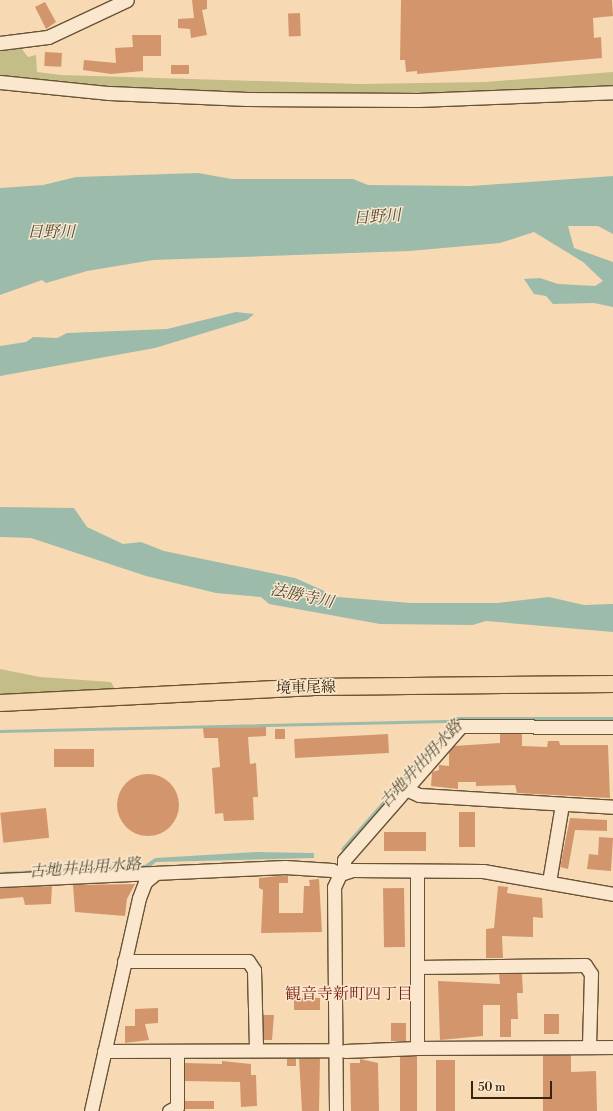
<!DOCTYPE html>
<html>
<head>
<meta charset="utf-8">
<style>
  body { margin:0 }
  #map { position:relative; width:613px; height:1111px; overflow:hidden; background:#f7dab3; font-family:"Libre Bodoni","Noto Serif JP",serif }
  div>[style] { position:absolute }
  .green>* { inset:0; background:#c4bd88 }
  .water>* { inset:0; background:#9dbbab }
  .stream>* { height:3px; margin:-1.5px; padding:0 1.5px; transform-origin:1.5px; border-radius:1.5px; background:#9dbbab }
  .building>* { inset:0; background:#d3966c; transform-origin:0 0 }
  .round { border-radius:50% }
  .roads { filter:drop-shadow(1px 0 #685336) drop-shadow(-1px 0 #685336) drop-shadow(0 1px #685336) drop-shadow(0 -1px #685336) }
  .minor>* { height:13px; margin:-6.5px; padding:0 6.5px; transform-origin:6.5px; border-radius:6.5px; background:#fae7ce }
  .major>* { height:16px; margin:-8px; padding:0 8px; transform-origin:8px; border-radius:8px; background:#f7dab3 }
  span { translate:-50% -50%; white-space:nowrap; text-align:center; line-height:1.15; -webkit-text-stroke:3px #fae7ce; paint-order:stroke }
  .street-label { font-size:15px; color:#38260c }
  .water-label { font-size:16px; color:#514b34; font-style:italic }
  .neighbourhood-label { font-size:16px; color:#7a1f14 }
  .scale { position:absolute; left:471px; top:1081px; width:81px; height:18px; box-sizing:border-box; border:2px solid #38260c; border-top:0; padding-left:5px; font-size:12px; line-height:14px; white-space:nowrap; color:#38260c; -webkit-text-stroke:3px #fae7ce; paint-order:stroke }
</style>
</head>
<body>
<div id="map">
  <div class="green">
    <i style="clip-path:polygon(21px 48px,28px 57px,36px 55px,37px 72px,61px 75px,359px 84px,486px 82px,613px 72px,613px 89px,352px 97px,103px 89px,0 76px,0 50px)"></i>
    <i style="clip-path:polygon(0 669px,40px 677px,111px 682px,115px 689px,0 699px)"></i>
  </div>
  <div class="water">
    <i style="clip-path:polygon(198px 173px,232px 179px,353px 179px,368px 185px,471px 186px,613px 176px,613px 234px,598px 226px,568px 226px,574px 248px,613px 262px,613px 307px,594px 303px,553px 304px,546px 296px,534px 294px,524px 279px,540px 278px,558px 284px,595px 286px,603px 281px,583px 262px,534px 232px,500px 243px,409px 251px,153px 260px,87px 271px,46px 283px,42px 280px,0 295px,0 188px,43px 185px,76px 177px)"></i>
    <i style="clip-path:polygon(236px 312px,254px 314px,247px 320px,155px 348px,0 376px,0 346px,26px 342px,33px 337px,57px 338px,67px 333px,167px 329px)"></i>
    <i style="clip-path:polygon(0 507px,74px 508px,87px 527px,123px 544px,141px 542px,164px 551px,295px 578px,338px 597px,411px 603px,497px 603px,549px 597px,584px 605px,613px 604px,613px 632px,486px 621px,473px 625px,380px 624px,269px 604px,261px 597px,216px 593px,146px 576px,31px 538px,0 537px)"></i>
    <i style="clip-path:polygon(457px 717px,613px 717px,613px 723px,460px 722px,344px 852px,341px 849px)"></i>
    <i style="clip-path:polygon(256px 852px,314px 853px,314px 858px,156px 862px,148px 869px,0 876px,0 872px,145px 865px,155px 858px)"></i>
  </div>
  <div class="stream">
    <i style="left:0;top:731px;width:457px;rotate:-1.3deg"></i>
  </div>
  <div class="building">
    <i style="clip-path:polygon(192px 0,207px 0,207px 9px,202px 10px,207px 35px,191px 38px,190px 29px,178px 28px,178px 19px,194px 18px)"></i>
    <i style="clip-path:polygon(401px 0,612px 0,613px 16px,593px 18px,594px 38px,601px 37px,602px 58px,417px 74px,417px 71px,406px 72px,405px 60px,400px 60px)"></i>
    <i style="clip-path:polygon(45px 2px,56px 22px,46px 29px,35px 7px)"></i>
    <i style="left:300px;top:13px;width:23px;height:12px;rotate:88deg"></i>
    <i style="clip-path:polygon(132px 35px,161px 35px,161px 56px,143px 56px,143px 71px,111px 74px,83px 70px,84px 60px,116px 63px,115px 48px,133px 47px)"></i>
    <i style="left:45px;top:52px;width:17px;height:14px;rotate:3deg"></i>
    <i style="left:171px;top:65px;width:18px;height:9px"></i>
    <i style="clip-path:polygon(266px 727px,266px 736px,248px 737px,250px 764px,256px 763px,258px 797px,253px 797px,254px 820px,224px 821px,223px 813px,215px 814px,212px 768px,220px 767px,218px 738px,204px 738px,203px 728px)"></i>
    <i style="left:275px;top:729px;width:10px;height:10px"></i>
    <i style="left:388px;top:734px;width:19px;height:94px;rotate:87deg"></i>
    <i style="clip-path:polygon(500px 734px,522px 734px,522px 746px,547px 747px,548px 741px,559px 741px,560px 745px,608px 745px,610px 798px,517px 793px,515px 785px,476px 786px,476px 782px,458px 782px,458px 789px,431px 786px,432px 772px,439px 770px,439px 765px,449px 766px,449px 752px,454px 746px,500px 743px)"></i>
    <i style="left:94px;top:749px;width:18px;height:40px;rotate:90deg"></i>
    <i class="round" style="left:117px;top:774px;width:62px;height:62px"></i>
    <i style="left:46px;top:808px;width:30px;height:46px;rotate:84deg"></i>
    <i style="left:459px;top:812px;width:16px;height:35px"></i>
    <i style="clip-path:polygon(570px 818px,607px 820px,607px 831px,575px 830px,568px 869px,560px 867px)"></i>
    <i style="left:384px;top:832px;width:42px;height:19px"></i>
    <i style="clip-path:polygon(599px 837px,613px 838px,611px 871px,587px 869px,589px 854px,598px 855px)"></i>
    <i style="clip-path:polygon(288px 875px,288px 883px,279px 883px,279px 913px,303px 913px,304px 886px,310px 886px,309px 880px,319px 879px,322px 932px,261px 933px,263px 890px,259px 888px,259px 878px)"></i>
    <i style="clip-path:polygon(135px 884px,127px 899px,125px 916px,75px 912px,73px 885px)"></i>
    <i style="clip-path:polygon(52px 886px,51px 904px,25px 905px,23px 897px,0 899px,0 888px)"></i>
    <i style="clip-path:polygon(498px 886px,508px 887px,507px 893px,542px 898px,543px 918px,533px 917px,533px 937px,502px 936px,503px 958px,486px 958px,486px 929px,494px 928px)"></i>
    <i style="left:404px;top:888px;width:59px;height:21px;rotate:89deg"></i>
    <i style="clip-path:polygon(499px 974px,522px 974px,523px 993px,517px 993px,518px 1019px,511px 1019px,511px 1037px,500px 1037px,500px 1005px,483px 1005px,483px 1036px,440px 1040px,438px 981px,500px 984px)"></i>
    <i style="left:294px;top:998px;width:26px;height:12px"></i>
    <i style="clip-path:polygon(158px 1008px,158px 1023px,145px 1024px,149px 1040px,125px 1043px,125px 1026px,135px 1026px,135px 1009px)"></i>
    <i style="left:544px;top:1014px;width:15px;height:20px"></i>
    <i style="clip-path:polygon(263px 1015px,274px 1015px,272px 1040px,264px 1040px)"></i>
    <i style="left:391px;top:1023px;width:15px;height:18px"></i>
    <i style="clip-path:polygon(543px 1055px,571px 1055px,571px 1072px,596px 1071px,597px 1111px,543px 1111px)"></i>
    <i style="left:417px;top:1056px;width:55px;height:17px;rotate:90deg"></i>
    <i style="left:287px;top:1058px;width:9px;height:8px"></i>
    <i style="clip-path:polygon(299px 1058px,320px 1058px,319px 1111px,302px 1111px)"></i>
    <i style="clip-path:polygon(360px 1059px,378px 1063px,379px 1111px,351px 1111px,350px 1063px,360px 1063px)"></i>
    <i style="left:436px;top:1060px;width:19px;height:51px"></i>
    <i style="clip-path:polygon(222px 1061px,251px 1064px,251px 1075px,256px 1075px,257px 1106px,241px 1107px,240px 1082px,185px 1081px,185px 1063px,222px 1064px)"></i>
    <i style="left:214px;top:1101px;width:8px;height:29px;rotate:90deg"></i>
  </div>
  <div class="roads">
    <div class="minor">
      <i style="left:0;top:43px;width:48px;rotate:-7.1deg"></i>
      <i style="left:48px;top:37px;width:87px;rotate:-25.1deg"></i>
      <i style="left:0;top:82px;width:110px;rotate:5.8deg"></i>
      <i style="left:109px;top:93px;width:138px;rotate:2.5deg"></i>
      <i style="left:247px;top:99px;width:171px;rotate:0.3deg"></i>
      <i style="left:418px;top:100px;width:195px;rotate:-2.3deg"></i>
      <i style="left:406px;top:789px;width:14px;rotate:25deg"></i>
      <i style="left:419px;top:795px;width:194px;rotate:3.5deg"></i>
      <i style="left:344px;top:871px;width:11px;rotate:-90deg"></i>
      <i style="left:344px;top:860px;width:178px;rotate:-48.9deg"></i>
      <i style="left:461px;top:726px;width:152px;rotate:0.4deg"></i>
      <i style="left:417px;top:871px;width:177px;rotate:90deg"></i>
      <i style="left:417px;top:1048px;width:196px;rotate:-0.3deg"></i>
      <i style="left:0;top:880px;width:285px;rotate:-2.6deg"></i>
      <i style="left:285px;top:867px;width:47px;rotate:3.7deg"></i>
      <i style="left:332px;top:870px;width:9px;rotate:27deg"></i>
      <i style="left:549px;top:882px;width:79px;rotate:-80.5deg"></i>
      <i style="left:124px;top:961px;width:124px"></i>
      <i style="left:248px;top:961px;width:11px;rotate:56deg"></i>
      <i style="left:254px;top:970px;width:79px;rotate:88.5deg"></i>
      <i style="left:417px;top:967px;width:168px;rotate:-0.7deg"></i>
      <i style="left:585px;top:965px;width:11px;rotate:56deg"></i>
      <i style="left:591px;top:974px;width:73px;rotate:91.6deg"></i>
      <i style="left:104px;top:1051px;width:231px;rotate:-0.2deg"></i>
      <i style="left:345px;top:1051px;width:72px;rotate:-2.4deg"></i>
      <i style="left:91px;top:1111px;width:218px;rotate:-77.3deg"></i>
      <i style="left:139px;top:898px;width:17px;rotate:-69deg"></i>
      <i style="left:145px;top:882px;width:13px;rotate:-39deg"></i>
      <i style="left:169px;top:1111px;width:9px;rotate:-27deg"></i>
      <i style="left:177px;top:1107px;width:56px;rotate:-90deg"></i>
      <i style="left:336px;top:1111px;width:224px;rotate:-90.5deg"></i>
      <i style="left:334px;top:887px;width:14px;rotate:-65deg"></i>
      <i style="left:340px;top:874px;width:13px;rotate:-18deg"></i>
      <i style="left:352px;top:870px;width:131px;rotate:0.4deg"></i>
      <i style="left:483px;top:871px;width:132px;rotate:10deg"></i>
    </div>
    <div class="major">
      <i style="left:0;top:703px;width:315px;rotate:-2.9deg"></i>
      <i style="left:315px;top:687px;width:298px;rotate:-0.6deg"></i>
    </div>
  </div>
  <div class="street-label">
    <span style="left:306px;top:688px;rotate:-1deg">境車尾線</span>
  </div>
  <div class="water-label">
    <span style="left:377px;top:217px;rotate:-4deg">日野川</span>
    <span style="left:51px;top:232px">日野川</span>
    <span style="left:302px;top:596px;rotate:12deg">法勝寺川</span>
    <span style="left:421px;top:764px;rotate:-47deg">古地井出用水路</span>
    <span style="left:85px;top:868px;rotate:-4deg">古地井出用水路</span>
  </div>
  <div class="neighbourhood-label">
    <span style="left:349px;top:994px">観音寺新町四丁目</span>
  </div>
  <div class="scale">50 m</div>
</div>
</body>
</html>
